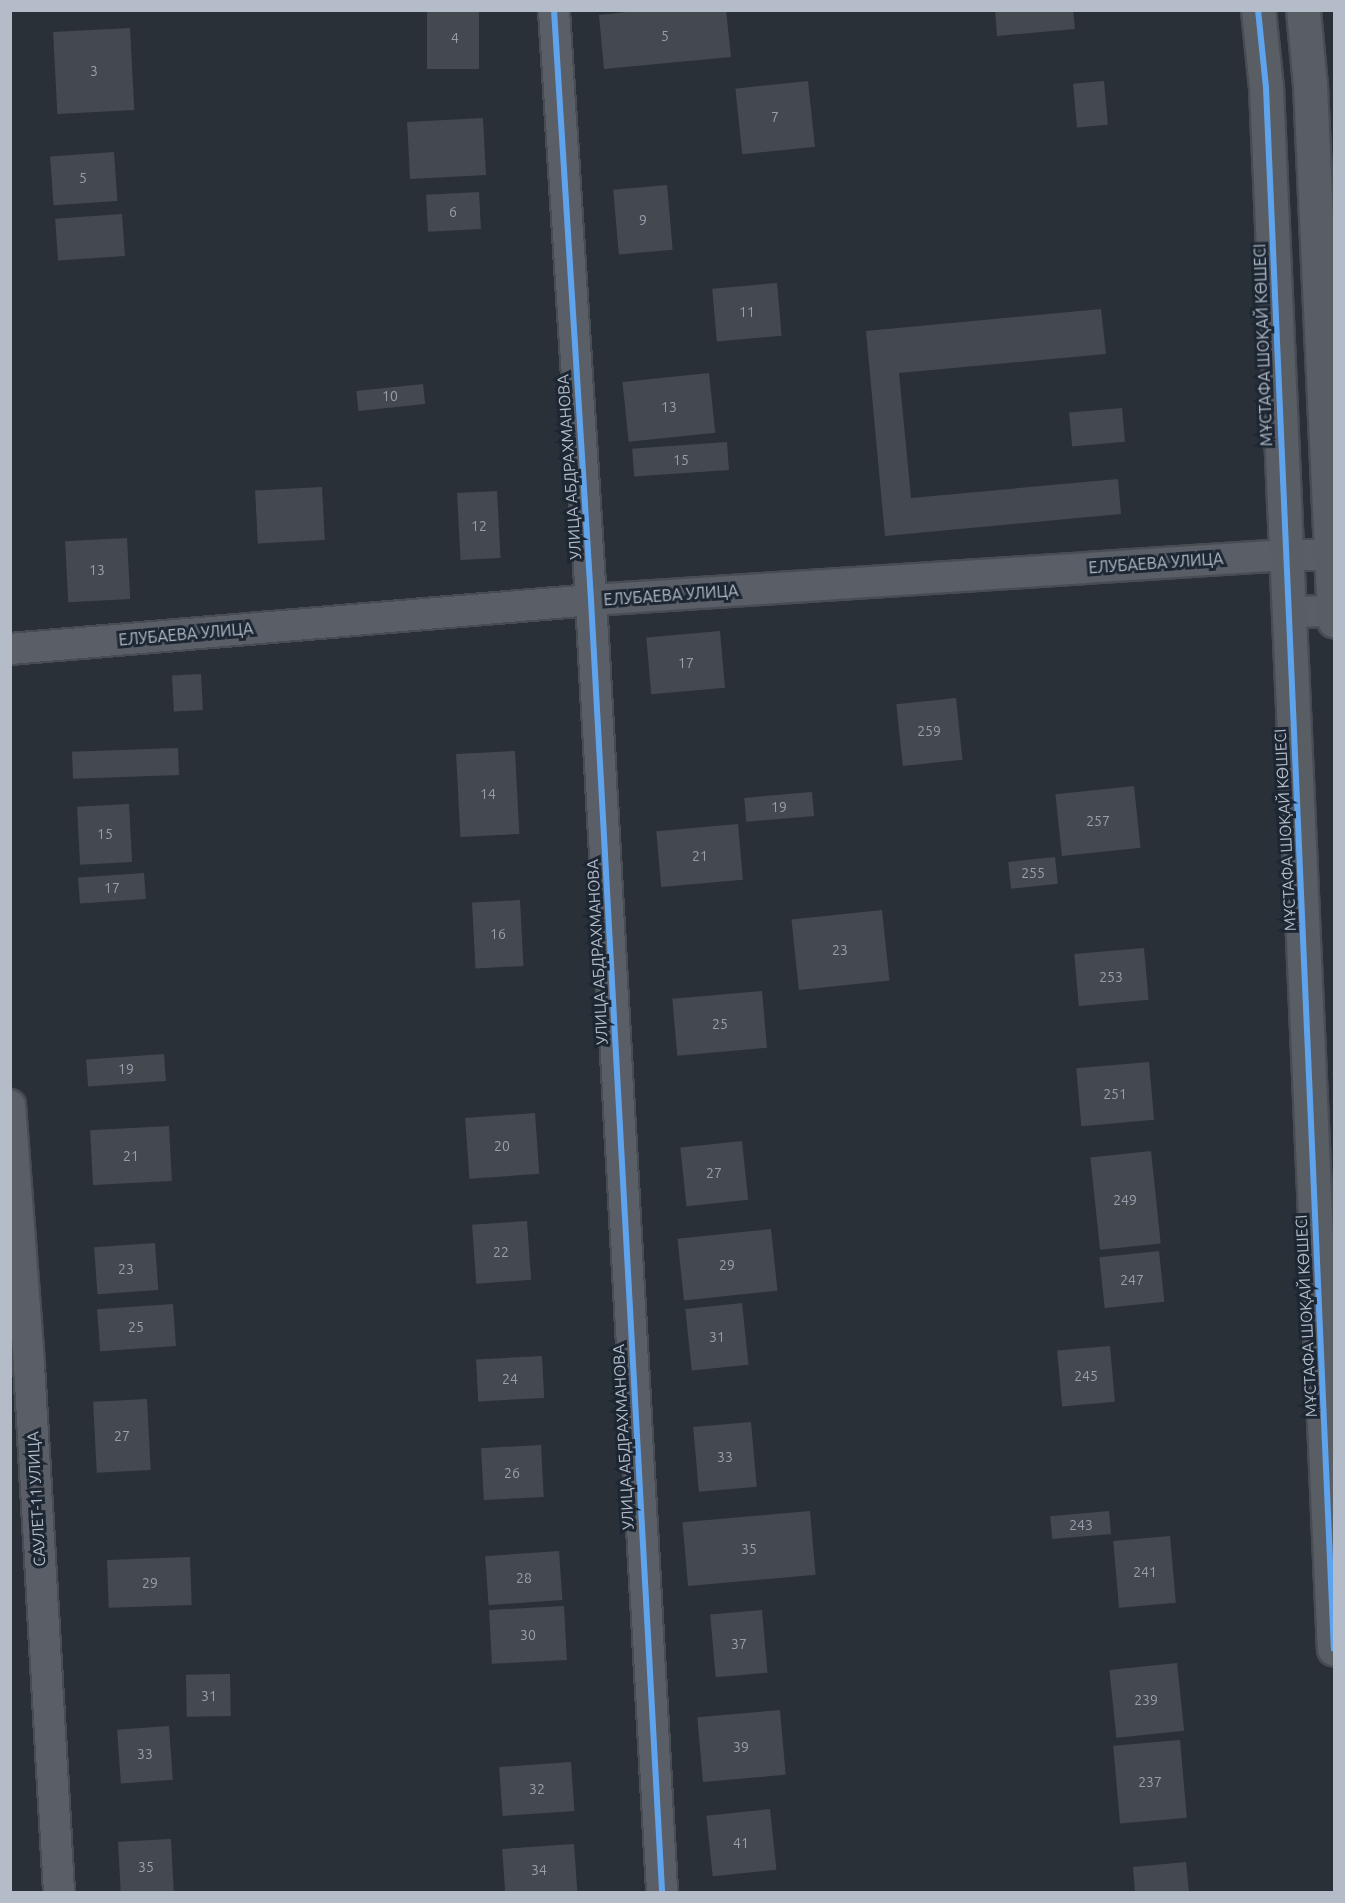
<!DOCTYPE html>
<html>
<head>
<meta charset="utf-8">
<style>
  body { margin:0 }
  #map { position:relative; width:1345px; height:1903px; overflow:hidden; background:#2a3038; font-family:Ubuntu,sans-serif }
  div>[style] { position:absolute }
  .building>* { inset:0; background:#444950; transform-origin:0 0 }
  .roads { filter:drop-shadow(2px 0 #484c53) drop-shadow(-2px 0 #484c53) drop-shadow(0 2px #484c53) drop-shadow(0 -2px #484c53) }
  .street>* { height:30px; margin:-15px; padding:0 15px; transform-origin:15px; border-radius:15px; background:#5a5e66 }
  .secondary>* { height:33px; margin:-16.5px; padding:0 16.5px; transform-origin:16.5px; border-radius:16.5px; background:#595d64 }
  .cycleway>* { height:6px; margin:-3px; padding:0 3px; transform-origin:3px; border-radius:3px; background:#60a3ed }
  span { translate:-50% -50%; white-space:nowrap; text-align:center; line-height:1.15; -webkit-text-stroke:6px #1d2633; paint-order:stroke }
  .number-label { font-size:14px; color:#989fab }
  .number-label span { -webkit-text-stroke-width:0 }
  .street-label { font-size:16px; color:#b4bcc9 }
  .frame { position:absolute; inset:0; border:12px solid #b4bcc9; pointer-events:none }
</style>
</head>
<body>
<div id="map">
  <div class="building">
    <i style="left:427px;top:10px;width:52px;height:59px"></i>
    <i style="clip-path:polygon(645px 10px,726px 10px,731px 57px,604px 69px,599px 15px)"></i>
    <i style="clip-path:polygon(995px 10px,1073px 10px,1075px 29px,997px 36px)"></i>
    <i style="left:130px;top:28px;width:82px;height:77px;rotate:87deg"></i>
    <i style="left:808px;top:81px;width:66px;height:73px;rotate:84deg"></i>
    <i style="left:1104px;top:81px;width:44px;height:31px;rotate:85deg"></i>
    <i style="left:483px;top:118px;width:57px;height:76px;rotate:87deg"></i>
    <i style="left:114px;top:152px;width:49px;height:64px;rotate:86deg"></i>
    <i style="left:667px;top:185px;width:65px;height:54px;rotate:85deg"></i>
    <i style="left:479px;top:192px;width:37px;height:53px;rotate:87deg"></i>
    <i style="left:122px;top:214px;width:42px;height:67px;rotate:86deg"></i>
    <i style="left:777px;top:283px;width:53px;height:65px;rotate:85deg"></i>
    <i style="clip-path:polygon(1101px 309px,1106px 354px,899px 373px,911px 498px,1118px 479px,1121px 514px,885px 536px,866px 331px)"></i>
    <i style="left:709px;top:373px;width:60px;height:87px;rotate:84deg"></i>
    <i style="left:423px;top:384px;width:20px;height:67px;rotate:84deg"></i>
    <i style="left:1122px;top:408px;width:34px;height:53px;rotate:85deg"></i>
    <i style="left:727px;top:442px;width:28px;height:95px;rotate:86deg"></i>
    <i style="left:322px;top:487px;width:53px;height:67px;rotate:87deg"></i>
    <i style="left:497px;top:491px;width:67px;height:40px;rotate:87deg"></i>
    <i style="left:127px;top:538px;width:61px;height:62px;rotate:87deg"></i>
    <i style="left:720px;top:631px;width:57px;height:74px;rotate:85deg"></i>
    <i style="left:201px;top:674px;width:36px;height:29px;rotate:87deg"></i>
    <i style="left:956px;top:698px;width:62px;height:60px;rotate:84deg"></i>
    <i style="left:178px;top:748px;width:27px;height:106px;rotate:88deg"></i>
    <i style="left:515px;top:751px;width:83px;height:59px;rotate:87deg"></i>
    <i style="left:1134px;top:786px;width:62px;height:79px;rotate:84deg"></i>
    <i style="left:812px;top:792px;width:24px;height:68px;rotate:85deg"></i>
    <i style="left:129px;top:804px;width:58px;height:52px;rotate:87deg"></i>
    <i style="left:738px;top:824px;width:56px;height:82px;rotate:85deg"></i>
    <i style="left:1055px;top:857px;width:27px;height:47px;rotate:84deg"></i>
    <i style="left:144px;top:873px;width:26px;height:66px;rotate:86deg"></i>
    <i style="left:520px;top:900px;width:66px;height:48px;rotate:87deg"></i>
    <i style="left:882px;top:910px;width:71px;height:91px;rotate:84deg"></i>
    <i style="left:1144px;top:948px;width:52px;height:70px;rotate:85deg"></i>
    <i style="left:762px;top:991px;width:57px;height:90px;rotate:85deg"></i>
    <i style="left:164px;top:1054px;width:27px;height:78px;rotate:86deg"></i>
    <i style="left:1149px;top:1062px;width:58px;height:73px;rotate:85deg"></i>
    <i style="left:535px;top:1113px;width:61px;height:70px;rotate:86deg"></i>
    <i style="left:169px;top:1126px;width:55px;height:79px;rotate:87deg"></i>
    <i style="left:742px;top:1141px;width:59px;height:62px;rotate:84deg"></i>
    <i style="left:1151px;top:1151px;width:93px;height:61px;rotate:84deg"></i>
    <i style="left:527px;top:1221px;width:59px;height:55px;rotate:86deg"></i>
    <i style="left:771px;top:1229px;width:62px;height:94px;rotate:84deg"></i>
    <i style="left:155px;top:1243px;width:47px;height:61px;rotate:86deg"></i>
    <i style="left:1159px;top:1251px;width:51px;height:60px;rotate:84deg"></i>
    <i style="left:742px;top:1303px;width:62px;height:57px;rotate:84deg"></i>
    <i style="left:173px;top:1304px;width:42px;height:76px;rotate:86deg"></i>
    <i style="left:1110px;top:1346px;width:56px;height:53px;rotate:85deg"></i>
    <i style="left:542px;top:1356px;width:42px;height:66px;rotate:87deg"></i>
    <i style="left:147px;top:1399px;width:71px;height:54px;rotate:87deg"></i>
    <i style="left:751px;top:1422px;width:65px;height:58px;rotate:85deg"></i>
    <i style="left:541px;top:1445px;width:52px;height:60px;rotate:87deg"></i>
    <i style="left:810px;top:1511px;width:64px;height:128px;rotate:85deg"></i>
    <i style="left:1109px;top:1511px;width:23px;height:59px;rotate:85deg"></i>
    <i style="left:1170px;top:1536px;width:67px;height:57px;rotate:85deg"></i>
    <i style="left:559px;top:1551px;width:49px;height:74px;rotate:86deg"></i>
    <i style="left:190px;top:1557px;width:48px;height:83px;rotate:88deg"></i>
    <i style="left:564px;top:1606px;width:54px;height:75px;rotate:87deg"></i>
    <i style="left:762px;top:1610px;width:63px;height:52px;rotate:85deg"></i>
    <i style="left:1177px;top:1663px;width:68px;height:68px;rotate:84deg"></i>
    <i style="left:230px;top:1674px;width:42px;height:44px;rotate:89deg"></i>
    <i style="left:780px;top:1710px;width:65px;height:83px;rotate:85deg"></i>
    <i style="left:169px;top:1726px;width:54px;height:52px;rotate:86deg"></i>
    <i style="left:1180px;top:1740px;width:78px;height:67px;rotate:85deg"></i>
    <i style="left:571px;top:1762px;width:49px;height:72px;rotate:86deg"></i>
    <i style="left:770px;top:1809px;width:61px;height:64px;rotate:84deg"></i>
    <i style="left:171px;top:1839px;width:53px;height:53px;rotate:87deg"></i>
    <i style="left:574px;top:1844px;width:48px;height:72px;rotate:86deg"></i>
    <i style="clip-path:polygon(1186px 1862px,1189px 1892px,1135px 1892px,1133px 1867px)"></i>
  </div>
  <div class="roads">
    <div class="street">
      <i style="left:554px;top:10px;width:591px;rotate:86.41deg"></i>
      <i style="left:591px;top:600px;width:1294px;rotate:86.85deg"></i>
      <i style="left:1289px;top:612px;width:45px;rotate:-1.3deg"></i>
      <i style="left:10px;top:649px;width:583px;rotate:-4.82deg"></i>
      <i style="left:591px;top:600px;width:696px;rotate:-3.7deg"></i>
      <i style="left:1286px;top:555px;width:46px"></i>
      <i style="left:10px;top:1105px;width:261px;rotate:85.8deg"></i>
      <i style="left:29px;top:1365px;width:528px;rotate:86.74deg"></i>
    </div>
    <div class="secondary">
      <i style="left:1258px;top:10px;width:78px;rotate:84.1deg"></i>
      <i style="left:1266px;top:88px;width:1562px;rotate:87.51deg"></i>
      <i style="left:1303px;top:10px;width:75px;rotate:84.7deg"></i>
      <i style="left:1310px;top:85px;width:536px;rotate:87.43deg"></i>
    </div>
  </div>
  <div class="cycleway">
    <i style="left:554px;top:10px;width:591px;rotate:86.41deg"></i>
    <i style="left:591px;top:600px;width:1294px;rotate:86.85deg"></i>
    <i style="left:1258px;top:10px;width:78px;rotate:84.1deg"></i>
    <i style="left:1266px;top:88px;width:1562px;rotate:87.51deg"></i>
  </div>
  <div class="number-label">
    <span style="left:665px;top:36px">5</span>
    <span style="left:455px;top:38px">4</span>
    <span style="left:94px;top:71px">3</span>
    <span style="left:775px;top:117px">7</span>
    <span style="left:83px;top:178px">5</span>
    <span style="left:453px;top:212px">6</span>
    <span style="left:643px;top:220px">9</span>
    <span style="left:747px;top:312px">11</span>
    <span style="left:390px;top:396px">10</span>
    <span style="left:669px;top:407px">13</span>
    <span style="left:681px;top:460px">15</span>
    <span style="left:479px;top:526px">12</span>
    <span style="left:97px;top:570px">13</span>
    <span style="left:686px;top:663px">17</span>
    <span style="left:929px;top:731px">259</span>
    <span style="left:488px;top:794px">14</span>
    <span style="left:779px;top:807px">19</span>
    <span style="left:1098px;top:821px">257</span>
    <span style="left:105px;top:834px">15</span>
    <span style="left:700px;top:856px">21</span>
    <span style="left:1033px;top:873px">255</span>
    <span style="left:112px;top:888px">17</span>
    <span style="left:498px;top:934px">16</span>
    <span style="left:840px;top:950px">23</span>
    <span style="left:1111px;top:977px">253</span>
    <span style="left:720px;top:1024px">25</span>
    <span style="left:126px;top:1069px">19</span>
    <span style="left:1115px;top:1094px">251</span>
    <span style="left:502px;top:1146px">20</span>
    <span style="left:131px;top:1156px">21</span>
    <span style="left:714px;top:1173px">27</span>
    <span style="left:1125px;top:1200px">249</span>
    <span style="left:501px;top:1252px">22</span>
    <span style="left:727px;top:1265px">29</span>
    <span style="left:126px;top:1269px">23</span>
    <span style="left:1132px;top:1280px">247</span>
    <span style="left:136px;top:1327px">25</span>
    <span style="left:717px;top:1337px">31</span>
    <span style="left:1086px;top:1376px">245</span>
    <span style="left:510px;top:1379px">24</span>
    <span style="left:122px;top:1436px">27</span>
    <span style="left:725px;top:1457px">33</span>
    <span style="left:512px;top:1473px">26</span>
    <span style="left:1081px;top:1525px">243</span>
    <span style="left:749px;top:1549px">35</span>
    <span style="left:1145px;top:1572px">241</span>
    <span style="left:524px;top:1578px">28</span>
    <span style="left:150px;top:1583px">29</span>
    <span style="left:528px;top:1635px">30</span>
    <span style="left:739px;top:1644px">37</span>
    <span style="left:209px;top:1696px">31</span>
    <span style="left:1146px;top:1700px">239</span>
    <span style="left:741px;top:1747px">39</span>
    <span style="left:145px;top:1754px">33</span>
    <span style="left:1150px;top:1782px">237</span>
    <span style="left:537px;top:1789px">32</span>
    <span style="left:741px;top:1843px">41</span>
    <span style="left:146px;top:1867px">35</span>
    <span style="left:539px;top:1870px">34</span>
  </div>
  <div class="street-label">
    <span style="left:1263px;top:345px;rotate:-92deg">МҰСТАФА ШОҚАЙ КӨШЕСІ</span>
    <span style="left:569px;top:467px;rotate:-94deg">УЛИЦА АБДРАХМАНОВА</span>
    <span style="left:1156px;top:563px;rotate:-4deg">ЕЛУБАЕВА УЛИЦА</span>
    <span style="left:671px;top:595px;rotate:-4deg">ЕЛУБАЕВА УЛИЦА</span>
    <span style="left:186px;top:634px;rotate:-5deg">ЕЛУБАЕВА УЛИЦА</span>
    <span style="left:1285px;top:830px;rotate:-93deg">МҰСТАФА ШОҚАЙ КӨШЕСІ</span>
    <span style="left:597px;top:952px;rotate:-93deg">УЛИЦА АБДРАХМАНОВА</span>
    <span style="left:1306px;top:1316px;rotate:-93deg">МҰСТАФА ШОҚАЙ КӨШЕСІ</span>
    <span style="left:623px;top:1437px;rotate:-93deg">УЛИЦА АБДРАХМАНОВА</span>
    <span style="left:36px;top:1499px;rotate:-93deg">САУЛЕТ-11 УЛИЦА</span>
  </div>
  <div class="frame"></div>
</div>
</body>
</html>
